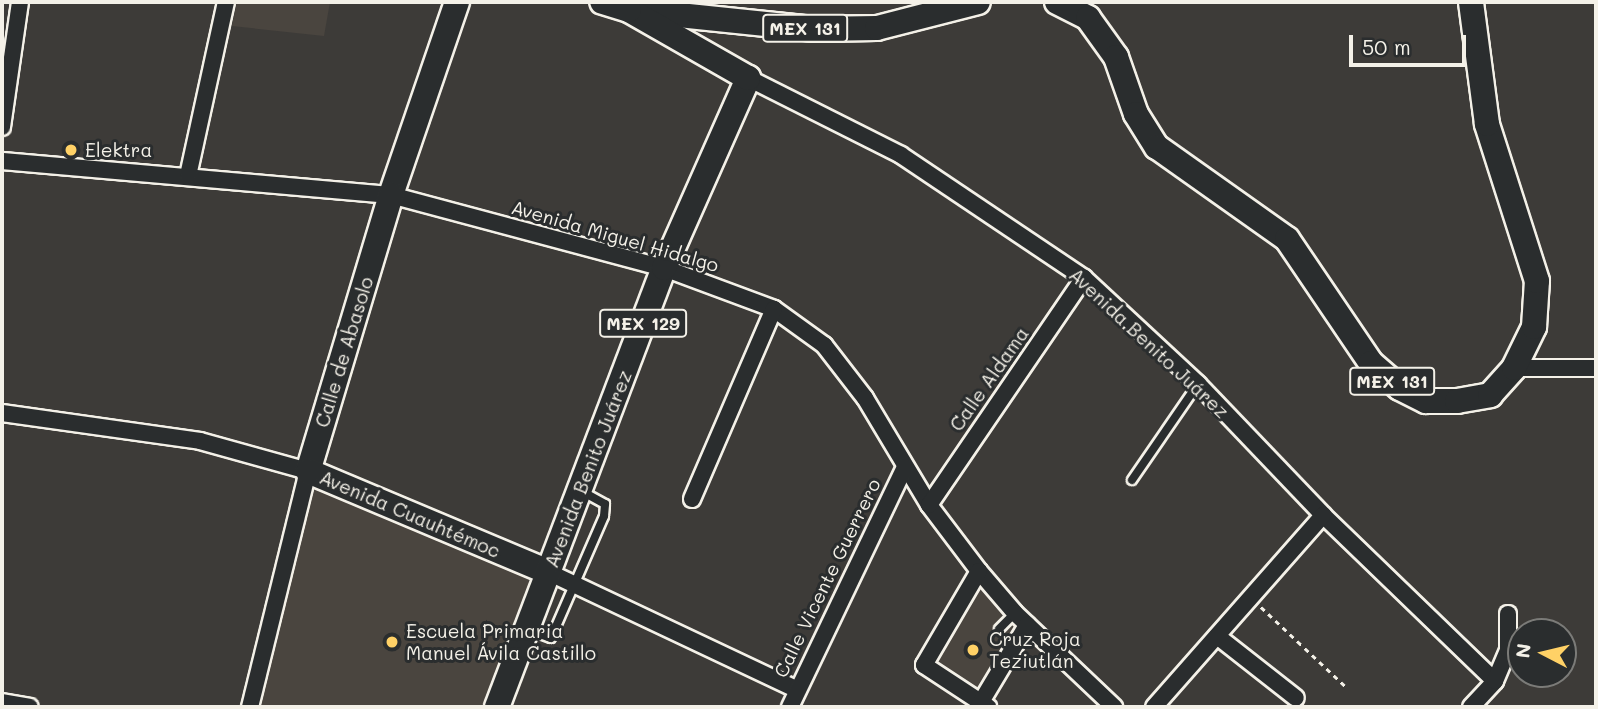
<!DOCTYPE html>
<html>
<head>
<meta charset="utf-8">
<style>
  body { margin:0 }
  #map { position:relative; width:1598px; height:709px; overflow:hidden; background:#3d3b38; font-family:Mali,sans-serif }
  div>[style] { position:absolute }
  .built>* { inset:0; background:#4a453f }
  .path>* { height:2.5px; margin-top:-1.25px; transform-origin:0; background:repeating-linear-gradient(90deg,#f4f1e8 0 5px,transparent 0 10px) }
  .roads { filter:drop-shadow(2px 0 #f4f1e8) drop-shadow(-2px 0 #f4f1e8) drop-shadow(0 2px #f4f1e8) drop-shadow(0 -2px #f4f1e8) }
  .service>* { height:8px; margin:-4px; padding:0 4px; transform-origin:4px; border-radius:4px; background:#2a2d2e }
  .minor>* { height:16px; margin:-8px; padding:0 8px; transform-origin:8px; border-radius:8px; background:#2a2d2e }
  .primary>* { height:24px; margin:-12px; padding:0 12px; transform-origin:12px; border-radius:12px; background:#2a2d2e }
  .dots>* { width:19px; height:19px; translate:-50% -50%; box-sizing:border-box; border:4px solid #2a2d2e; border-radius:50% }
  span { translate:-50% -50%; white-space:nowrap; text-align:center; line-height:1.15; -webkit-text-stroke:6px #2a2d2e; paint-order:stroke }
  .shield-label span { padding:2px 5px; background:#2a2d2e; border:2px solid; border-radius:5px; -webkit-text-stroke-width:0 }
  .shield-label { font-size:18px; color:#f4f1e8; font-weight:700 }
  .poi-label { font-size:19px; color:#f4f1e8 }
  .left { translate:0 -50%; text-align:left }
  .street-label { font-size:19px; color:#f4f1e8 }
  .frame { position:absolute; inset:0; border:4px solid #f4f1e8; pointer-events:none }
  .north { position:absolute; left:1507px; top:618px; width:70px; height:70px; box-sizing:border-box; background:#2a2d2e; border:2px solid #7b7b78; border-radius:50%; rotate:277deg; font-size:19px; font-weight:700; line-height:28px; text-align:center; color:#f4f1e8 }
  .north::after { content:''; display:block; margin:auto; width:24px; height:32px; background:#ffd166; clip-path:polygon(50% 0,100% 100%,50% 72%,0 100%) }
  .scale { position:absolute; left:1349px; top:35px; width:117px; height:32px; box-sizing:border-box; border:4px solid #f4f1e8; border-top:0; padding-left:9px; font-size:21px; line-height:24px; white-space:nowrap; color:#f4f1e8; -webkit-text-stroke:5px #2a2d2e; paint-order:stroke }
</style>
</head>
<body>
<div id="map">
  <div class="built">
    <i style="clip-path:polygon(237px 2px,330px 2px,324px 36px,232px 26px)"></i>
    <i style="clip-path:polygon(315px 485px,535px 577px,485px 707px,258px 707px)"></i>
    <i style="clip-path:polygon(982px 587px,1018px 626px,979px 691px,935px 664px)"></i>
  </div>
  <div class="path">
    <i style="left:1261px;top:607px;width:115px;rotate:43.2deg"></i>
  </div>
  <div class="roads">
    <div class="service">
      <i style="left:1132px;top:480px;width:116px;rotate:-55.5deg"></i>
      <i style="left:999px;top:629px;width:23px;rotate:-45deg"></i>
      <i style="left:529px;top:630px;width:23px;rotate:20deg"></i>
      <i style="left:551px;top:638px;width:133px;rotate:-66.5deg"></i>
      <i style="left:604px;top:516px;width:12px;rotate:-85deg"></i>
      <i style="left:605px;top:504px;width:25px;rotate:-151deg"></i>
    </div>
    <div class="minor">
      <i style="left:748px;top:78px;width:171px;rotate:26.7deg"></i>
      <i style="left:901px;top:155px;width:220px;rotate:33.9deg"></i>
      <i style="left:1084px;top:278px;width:156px;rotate:42.9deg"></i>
      <i style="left:1198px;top:384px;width:181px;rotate:46.3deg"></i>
      <i style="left:1323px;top:515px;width:239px;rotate:44deg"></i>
      <i style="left:2px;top:127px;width:126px;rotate:-81.8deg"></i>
      <i style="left:2px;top:161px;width:390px;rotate:5deg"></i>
      <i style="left:391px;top:195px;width:283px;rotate:15deg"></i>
      <i style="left:664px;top:268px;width:117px;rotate:20.4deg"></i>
      <i style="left:774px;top:309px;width:62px;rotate:35.8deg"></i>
      <i style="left:824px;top:345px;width:67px;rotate:52.3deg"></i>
      <i style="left:865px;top:398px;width:125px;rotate:59.1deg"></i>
      <i style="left:929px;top:505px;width:83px;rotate:52.9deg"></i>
      <i style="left:979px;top:571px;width:55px;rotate:49.4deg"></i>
      <i style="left:1015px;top:613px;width:137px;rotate:43.5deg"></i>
      <i style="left:188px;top:176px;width:178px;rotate:-77.7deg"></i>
      <i style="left:1514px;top:368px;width:82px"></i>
      <i style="left:2px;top:413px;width:200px;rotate:8deg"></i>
      <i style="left:200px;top:441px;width:112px;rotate:15.5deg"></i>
      <i style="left:308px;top:471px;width:243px;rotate:103.8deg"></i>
      <i style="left:692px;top:499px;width:207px;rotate:-66.7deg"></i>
      <i style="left:929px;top:505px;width:275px;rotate:-55.7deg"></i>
      <i style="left:979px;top:571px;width:109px;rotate:120.3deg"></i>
      <i style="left:924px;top:665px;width:77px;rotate:33.3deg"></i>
      <i style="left:548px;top:572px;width:274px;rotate:25.3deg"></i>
      <i style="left:1217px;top:636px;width:100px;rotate:38.1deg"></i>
      <i style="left:2px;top:702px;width:28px;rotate:10deg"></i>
      <i style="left:790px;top:707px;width:266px;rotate:-64.4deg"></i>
      <i style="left:978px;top:707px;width:96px;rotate:-59.1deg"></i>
      <i style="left:1154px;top:707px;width:256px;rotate:-48.6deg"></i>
      <i style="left:1471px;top:707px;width:35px;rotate:-47deg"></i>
      <i style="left:1495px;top:681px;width:34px;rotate:-67deg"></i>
      <i style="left:1508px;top:650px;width:36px;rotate:-90deg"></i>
    </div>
    <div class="primary">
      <i style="left:457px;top:2px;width:204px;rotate:108.9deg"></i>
      <i style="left:391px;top:195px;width:288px;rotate:106.7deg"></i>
      <i style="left:308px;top:471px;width:260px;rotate:22.8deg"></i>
      <i style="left:1057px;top:2px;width:35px;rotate:27deg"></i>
      <i style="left:1088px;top:18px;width:48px;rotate:54.3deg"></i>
      <i style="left:1116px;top:57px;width:60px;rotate:70.7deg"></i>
      <i style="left:1136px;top:114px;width:39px;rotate:58deg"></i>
      <i style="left:1157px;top:147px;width:159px;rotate:35.3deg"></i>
      <i style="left:1287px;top:239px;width:150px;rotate:55.9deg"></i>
      <i style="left:1371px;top:363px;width:38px;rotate:41deg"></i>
      <i style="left:1400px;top:388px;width:29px;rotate:27deg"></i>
      <i style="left:1426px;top:401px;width:31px"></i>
      <i style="left:1457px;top:401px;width:34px;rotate:-10deg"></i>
      <i style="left:1490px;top:395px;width:36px;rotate:-48deg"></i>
      <i style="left:1514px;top:368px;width:46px;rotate:-64deg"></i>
      <i style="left:1534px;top:327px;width:46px;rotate:-86.3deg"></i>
      <i style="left:1537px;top:281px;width:165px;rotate:-107.7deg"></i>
      <i style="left:1487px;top:124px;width:123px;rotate:-97.5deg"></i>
      <i style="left:640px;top:11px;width:175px;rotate:5.9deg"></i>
      <i style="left:814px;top:29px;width:63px;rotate:-0.9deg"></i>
      <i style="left:877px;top:28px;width:104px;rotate:-14.4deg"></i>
      <i style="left:497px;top:707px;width:470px;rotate:-69.2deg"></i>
      <i style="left:664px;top:268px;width:208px;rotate:-66.1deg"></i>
      <i style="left:748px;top:78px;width:137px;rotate:-150.3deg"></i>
      <i style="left:629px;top:10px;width:28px;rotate:-163deg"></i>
    </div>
  </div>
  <div class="dots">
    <i style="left:71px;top:150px;background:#ffd166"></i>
    <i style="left:392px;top:642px;background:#ffd166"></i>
    <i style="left:973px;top:650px;background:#ffd166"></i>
  </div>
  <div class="shield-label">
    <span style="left:805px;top:28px">MEX 131</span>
    <span style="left:643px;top:323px">MEX 129</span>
    <span style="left:1392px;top:381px">MEX 131</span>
  </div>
  <div class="poi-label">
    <span class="left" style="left:85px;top:150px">Elektra</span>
    <span class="left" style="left:406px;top:642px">Escuela Primaria<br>Manuel Ávila Castillo</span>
    <span class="left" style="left:989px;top:650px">Cruz Roja<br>Teziutlán</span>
  </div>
  <div class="street-label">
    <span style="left:615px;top:236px;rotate:16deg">Avenida Miguel Hidalgo</span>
    <span style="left:1149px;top:343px;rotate:43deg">Avenida Benito Juárez</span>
    <span style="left:344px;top:352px;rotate:-73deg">Calle de Abasolo</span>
    <span style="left:989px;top:379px;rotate:-55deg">Calle Aldama</span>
    <span style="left:588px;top:469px;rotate:-69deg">Avenida Benito Juárez</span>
    <span style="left:410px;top:514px;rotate:23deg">Avenida Cuauhtémoc</span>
    <span style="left:827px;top:578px;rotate:-64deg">Calle Vicente Guerrero</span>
  </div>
  <div class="frame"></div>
  <div class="north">N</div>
  <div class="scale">50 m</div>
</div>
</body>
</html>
